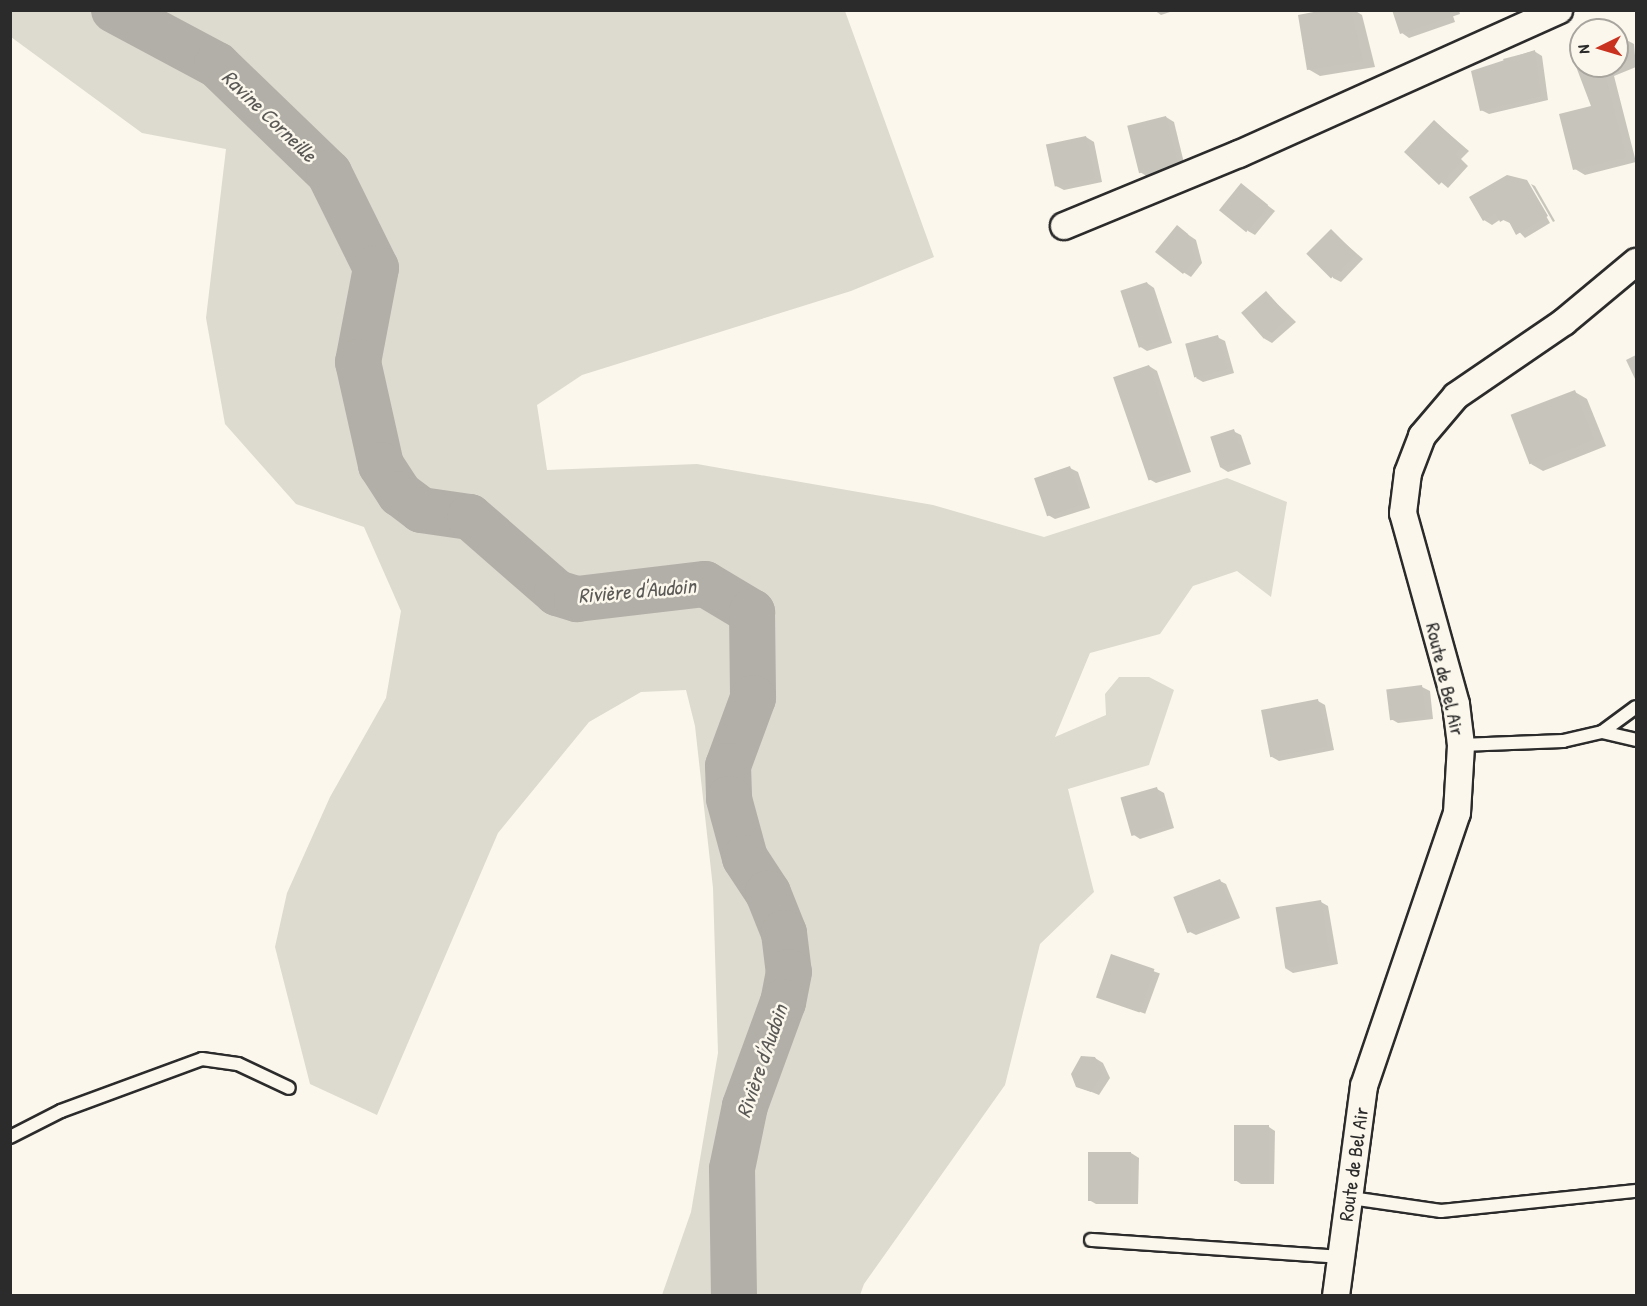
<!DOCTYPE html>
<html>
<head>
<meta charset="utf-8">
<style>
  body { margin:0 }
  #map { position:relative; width:1647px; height:1306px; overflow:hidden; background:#fbf7ec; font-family:"Patrick Hand",sans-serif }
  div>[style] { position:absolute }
  .green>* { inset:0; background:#dddad0 }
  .shadow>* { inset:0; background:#0003; transform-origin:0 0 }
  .river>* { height:46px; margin:-23px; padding:0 23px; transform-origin:23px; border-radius:23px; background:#b1afa7 }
  .building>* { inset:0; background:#c7c4bc; transform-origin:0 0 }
  .roads { filter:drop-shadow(2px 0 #2b2b2b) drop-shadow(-2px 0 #2b2b2b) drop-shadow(0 2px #2b2b2b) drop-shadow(0 -2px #2b2b2b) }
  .lane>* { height:12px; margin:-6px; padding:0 6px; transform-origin:6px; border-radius:6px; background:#fbf7ec }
  .street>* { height:26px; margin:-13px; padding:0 13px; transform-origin:13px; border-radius:13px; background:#fbf7ec }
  span { translate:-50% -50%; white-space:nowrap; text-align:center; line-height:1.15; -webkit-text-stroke:5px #fbf7ec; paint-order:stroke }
  .street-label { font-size:20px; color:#2b2b2b }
  .water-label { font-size:21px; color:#5a5956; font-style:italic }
  .frame { position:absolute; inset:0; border:12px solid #2b2b2b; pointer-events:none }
  .north { position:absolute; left:1569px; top:18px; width:60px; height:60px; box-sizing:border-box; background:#fbf7ec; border:2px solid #a8a59f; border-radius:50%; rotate:265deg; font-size:16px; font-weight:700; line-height:24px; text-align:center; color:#2b2b2b }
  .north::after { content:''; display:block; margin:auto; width:21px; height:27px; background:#c8321e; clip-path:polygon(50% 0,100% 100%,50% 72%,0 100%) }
</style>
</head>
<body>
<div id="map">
  <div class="green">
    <i style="clip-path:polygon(11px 10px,845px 11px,934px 257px,851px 291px,582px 375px,537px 405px,547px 470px,697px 464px,933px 505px,1044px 537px,1227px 478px,1287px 502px,1271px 597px,1237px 571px,1193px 586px,1160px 634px,1090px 653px,1055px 737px,1106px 715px,1105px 694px,1119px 677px,1149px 677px,1174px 690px,1149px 765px,1068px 789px,1094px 892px,1040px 944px,1005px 1085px,864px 1284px,860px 1295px,662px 1295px,691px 1212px,718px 1053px,713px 888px,695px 726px,686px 690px,641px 692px,589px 722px,498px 833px,377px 1115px,310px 1084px,275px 947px,287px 893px,330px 797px,386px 698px,401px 611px,364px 527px,296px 504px,225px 424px,206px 318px,226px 149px,142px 133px,11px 37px)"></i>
  </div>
  <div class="shadow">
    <i style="clip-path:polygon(1154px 10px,1176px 10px,1161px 15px)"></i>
    <i style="clip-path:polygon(1334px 10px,1354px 10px,1362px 15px,1375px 67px,1320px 76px,1308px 69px)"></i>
    <i style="clip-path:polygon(1451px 10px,1455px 22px,1409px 38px,1402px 33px)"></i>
    <i style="clip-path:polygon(1623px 38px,1634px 44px,1636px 67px,1614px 76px,1636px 162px,1585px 175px,1575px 169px,1593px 107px,1574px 57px,1581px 54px,1581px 66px,1617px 66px,1617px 40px)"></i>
    <i style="clip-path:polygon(1534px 51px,1542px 56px,1548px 100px,1489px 114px,1481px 110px,1505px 64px,1503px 59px)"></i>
    <i style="clip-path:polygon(1166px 117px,1174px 122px,1185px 167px,1148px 177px,1140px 172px)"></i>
    <i style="clip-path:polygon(1434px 121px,1469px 151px,1461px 159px,1468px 166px,1448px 188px,1406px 152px)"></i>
    <i style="clip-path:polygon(1086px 137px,1094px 142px,1102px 182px,1064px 190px,1056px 186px)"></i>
    <i style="clip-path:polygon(1527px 182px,1550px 223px,1525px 238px,1512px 224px,1501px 219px,1492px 225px,1484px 220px)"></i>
    <i style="clip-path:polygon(1531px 184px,1535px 186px,1555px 221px,1553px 222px)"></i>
    <i style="clip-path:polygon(1241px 185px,1275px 211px,1255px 235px,1248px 231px)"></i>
    <i style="clip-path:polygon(1177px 227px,1196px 240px,1202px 263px,1191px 277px,1183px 272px)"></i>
    <i style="clip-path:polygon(1331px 231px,1363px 259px,1341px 282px,1333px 278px)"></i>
    <i style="clip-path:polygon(1147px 283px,1154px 288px,1172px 343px,1147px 351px,1139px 346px)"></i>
    <i style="clip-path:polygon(1266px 293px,1296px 322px,1272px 343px,1265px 339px)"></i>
    <i style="clip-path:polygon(1217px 337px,1225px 341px,1234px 373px,1203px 382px,1196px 378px)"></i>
    <i style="clip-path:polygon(1636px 355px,1636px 381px,1626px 360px)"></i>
    <i style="clip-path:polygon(1149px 366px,1157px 371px,1191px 472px,1156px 483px,1149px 479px)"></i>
    <i style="clip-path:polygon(1575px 392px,1587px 399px,1606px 446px,1543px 471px,1531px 464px)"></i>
    <i style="clip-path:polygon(1233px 431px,1241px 435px,1251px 464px,1228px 472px,1220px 467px)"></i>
    <i style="clip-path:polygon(1070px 468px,1078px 472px,1090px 508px,1055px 519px,1048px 515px)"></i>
    <i style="clip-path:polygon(1422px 687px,1430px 691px,1433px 719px,1398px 723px,1391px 719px)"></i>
    <i style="clip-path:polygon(1318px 701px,1325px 705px,1334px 750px,1279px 761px,1272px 757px)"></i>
    <i style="clip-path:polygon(1157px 789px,1164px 793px,1174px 828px,1140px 839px,1134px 835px)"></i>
    <i style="clip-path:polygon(1220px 881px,1226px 884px,1240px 918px,1196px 935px,1190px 932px)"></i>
    <i style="clip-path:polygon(1321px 902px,1328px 906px,1338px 964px,1293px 973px,1285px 968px)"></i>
    <i style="left:1112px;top:956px;width:51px;height:43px;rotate:20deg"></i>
    <i style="clip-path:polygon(1095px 1058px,1103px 1063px,1110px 1078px,1099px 1095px,1077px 1086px)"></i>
    <i style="clip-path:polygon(1269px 1127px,1275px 1131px,1274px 1184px,1241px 1184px,1235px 1180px)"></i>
    <i style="clip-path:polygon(1131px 1153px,1139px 1158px,1138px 1204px,1096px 1204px,1089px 1200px)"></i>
  </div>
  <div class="river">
    <i style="left:114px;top:10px;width:117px;rotate:28.1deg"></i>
    <i style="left:217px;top:65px;width:156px;rotate:44deg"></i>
    <i style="left:329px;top:173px;width:106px;rotate:63.7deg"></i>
    <i style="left:376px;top:268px;width:96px;rotate:100.8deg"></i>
    <i style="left:358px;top:362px;width:106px;rotate:77.4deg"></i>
    <i style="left:381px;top:465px;width:35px;rotate:57deg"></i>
    <i style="left:400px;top:494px;width:26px;rotate:37deg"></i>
    <i style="left:421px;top:510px;width:49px;rotate:8.1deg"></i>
    <i style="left:470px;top:517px;width:116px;rotate:41.1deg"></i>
    <i style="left:557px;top:593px;width:21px;rotate:17deg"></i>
    <i style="left:577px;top:599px;width:129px;rotate:-6.7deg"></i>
    <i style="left:705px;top:584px;width:55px;rotate:30.8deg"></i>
    <i style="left:752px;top:612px;width:86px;rotate:89.3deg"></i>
    <i style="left:753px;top:698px;width:72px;rotate:110.2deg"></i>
    <i style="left:728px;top:766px;width:33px;rotate:88deg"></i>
    <i style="left:729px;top:799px;width:61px;rotate:74.8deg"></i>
    <i style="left:745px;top:858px;width:42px;rotate:56.7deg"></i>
    <i style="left:768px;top:893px;width:43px;rotate:68.2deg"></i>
    <i style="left:784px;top:933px;width:39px;rotate:83deg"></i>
    <i style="left:789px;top:972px;width:31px;rotate:101deg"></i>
    <i style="left:783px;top:1002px;width:111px;rotate:110.1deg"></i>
    <i style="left:745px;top:1106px;width:64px;rotate:101.7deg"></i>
    <i style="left:732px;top:1169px;width:127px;rotate:89.1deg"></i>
  </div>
  <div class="building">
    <i style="clip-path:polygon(1324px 10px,1351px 10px,1363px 61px,1307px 70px,1298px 15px)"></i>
    <i style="clip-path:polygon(1392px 10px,1459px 10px,1460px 14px,1400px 34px)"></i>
    <i style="clip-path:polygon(1624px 36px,1632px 59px,1617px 65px,1617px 39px)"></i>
    <i style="clip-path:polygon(1535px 50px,1541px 96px,1480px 111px,1471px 71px)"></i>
    <i style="clip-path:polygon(1581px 53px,1581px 66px,1615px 66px,1604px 70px,1626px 157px,1573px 170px,1559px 114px,1591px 106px,1572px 56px)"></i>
    <i style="left:1166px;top:116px;width:49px;height:40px;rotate:76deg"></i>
    <i style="clip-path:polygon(1434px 120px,1462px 146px,1455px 154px,1461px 161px,1439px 185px,1404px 152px)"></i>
    <i style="left:1086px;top:136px;width:43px;height:41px;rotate:78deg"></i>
    <i style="clip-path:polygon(1507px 175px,1527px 180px,1548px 216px,1516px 235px,1507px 218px,1500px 222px,1496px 213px,1483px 221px,1469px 197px)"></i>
    <i style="left:1241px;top:183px;width:35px;height:35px;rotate:39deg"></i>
    <i style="clip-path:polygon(1177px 225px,1188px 234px,1195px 258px,1183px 274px,1155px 252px)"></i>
    <i style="left:1331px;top:229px;width:35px;height:35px;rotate:45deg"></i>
    <i style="left:1147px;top:282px;width:60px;height:28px;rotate:72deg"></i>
    <i style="left:1266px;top:291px;width:35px;height:33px;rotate:49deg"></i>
    <i style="left:1218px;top:335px;width:35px;height:34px;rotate:75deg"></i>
    <i style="left:1149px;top:365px;width:109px;height:38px;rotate:71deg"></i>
    <i style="left:1575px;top:390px;width:53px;height:69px;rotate:69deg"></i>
    <i style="left:1234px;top:429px;width:32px;height:25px;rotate:72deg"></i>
    <i style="left:1070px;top:466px;width:40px;height:38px;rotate:71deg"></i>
    <i style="left:1422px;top:685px;width:31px;height:36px;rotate:83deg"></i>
    <i style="left:1318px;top:699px;width:48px;height:58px;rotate:79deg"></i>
    <i style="left:1157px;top:787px;width:40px;height:38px;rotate:74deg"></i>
    <i style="left:1220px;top:879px;width:39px;height:50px;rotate:69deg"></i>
    <i style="left:1321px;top:900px;width:61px;height:46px;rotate:81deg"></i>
    <i style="left:1111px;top:954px;width:46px;height:46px;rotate:19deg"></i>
    <i style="clip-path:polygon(1081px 1056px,1095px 1057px,1103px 1073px,1091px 1092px,1076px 1087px,1071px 1074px)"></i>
    <i style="left:1234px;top:1125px;width:35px;height:56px"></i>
    <i style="left:1088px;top:1152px;width:43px;height:49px"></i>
  </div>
  <div class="roads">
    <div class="lane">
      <i style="left:1602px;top:732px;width:42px;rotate:-36.3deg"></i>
      <i style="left:1461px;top:745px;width:102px;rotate:-2.2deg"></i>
      <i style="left:1563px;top:741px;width:40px;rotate:-13deg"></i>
      <i style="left:1602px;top:732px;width:35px;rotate:13deg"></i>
      <i style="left:10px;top:1137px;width:57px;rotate:-27deg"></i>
      <i style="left:61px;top:1111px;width:150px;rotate:-20.2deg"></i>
      <i style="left:202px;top:1059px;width:36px;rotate:8deg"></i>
      <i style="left:238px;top:1064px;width:56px;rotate:25.2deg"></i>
      <i style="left:1351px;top:1198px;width:91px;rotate:8.2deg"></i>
      <i style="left:1441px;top:1211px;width:196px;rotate:-5.9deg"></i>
      <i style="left:1091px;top:1240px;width:249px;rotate:3.9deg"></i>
    </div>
    <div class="street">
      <i style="left:1064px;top:226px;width:189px;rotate:-22.4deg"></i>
      <i style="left:1239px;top:154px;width:351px;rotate:-24.2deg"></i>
      <i style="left:1336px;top:1296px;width:212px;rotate:-82.4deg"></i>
      <i style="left:1364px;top:1086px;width:288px;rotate:-71.2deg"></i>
      <i style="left:1457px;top:813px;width:68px;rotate:-86.6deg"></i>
      <i style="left:1461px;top:745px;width:41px;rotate:-97deg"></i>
      <i style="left:1456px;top:704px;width:198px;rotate:-105.5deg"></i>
      <i style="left:1403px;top:513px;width:40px;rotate:-82.9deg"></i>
      <i style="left:1408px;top:473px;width:40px;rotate:-69deg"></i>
      <i style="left:1422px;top:436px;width:52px;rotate:-49.6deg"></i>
      <i style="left:1456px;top:396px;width:131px;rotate:-34.4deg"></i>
      <i style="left:1564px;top:322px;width:94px;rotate:-39.8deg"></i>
    </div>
  </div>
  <div class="street-label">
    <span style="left:1446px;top:679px;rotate:77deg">Route de Bel Air</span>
    <span style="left:1353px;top:1164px;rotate:-82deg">Route de Bel Air</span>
  </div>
  <div class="water-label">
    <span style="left:269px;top:116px;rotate:44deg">Ravine Corneille</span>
    <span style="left:637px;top:591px;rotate:-5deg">Rivière d'Audoin</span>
    <span style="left:762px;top:1061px;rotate:-71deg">Rivière d'Audoin</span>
  </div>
  <div class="frame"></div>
  <div class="north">N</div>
</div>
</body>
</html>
